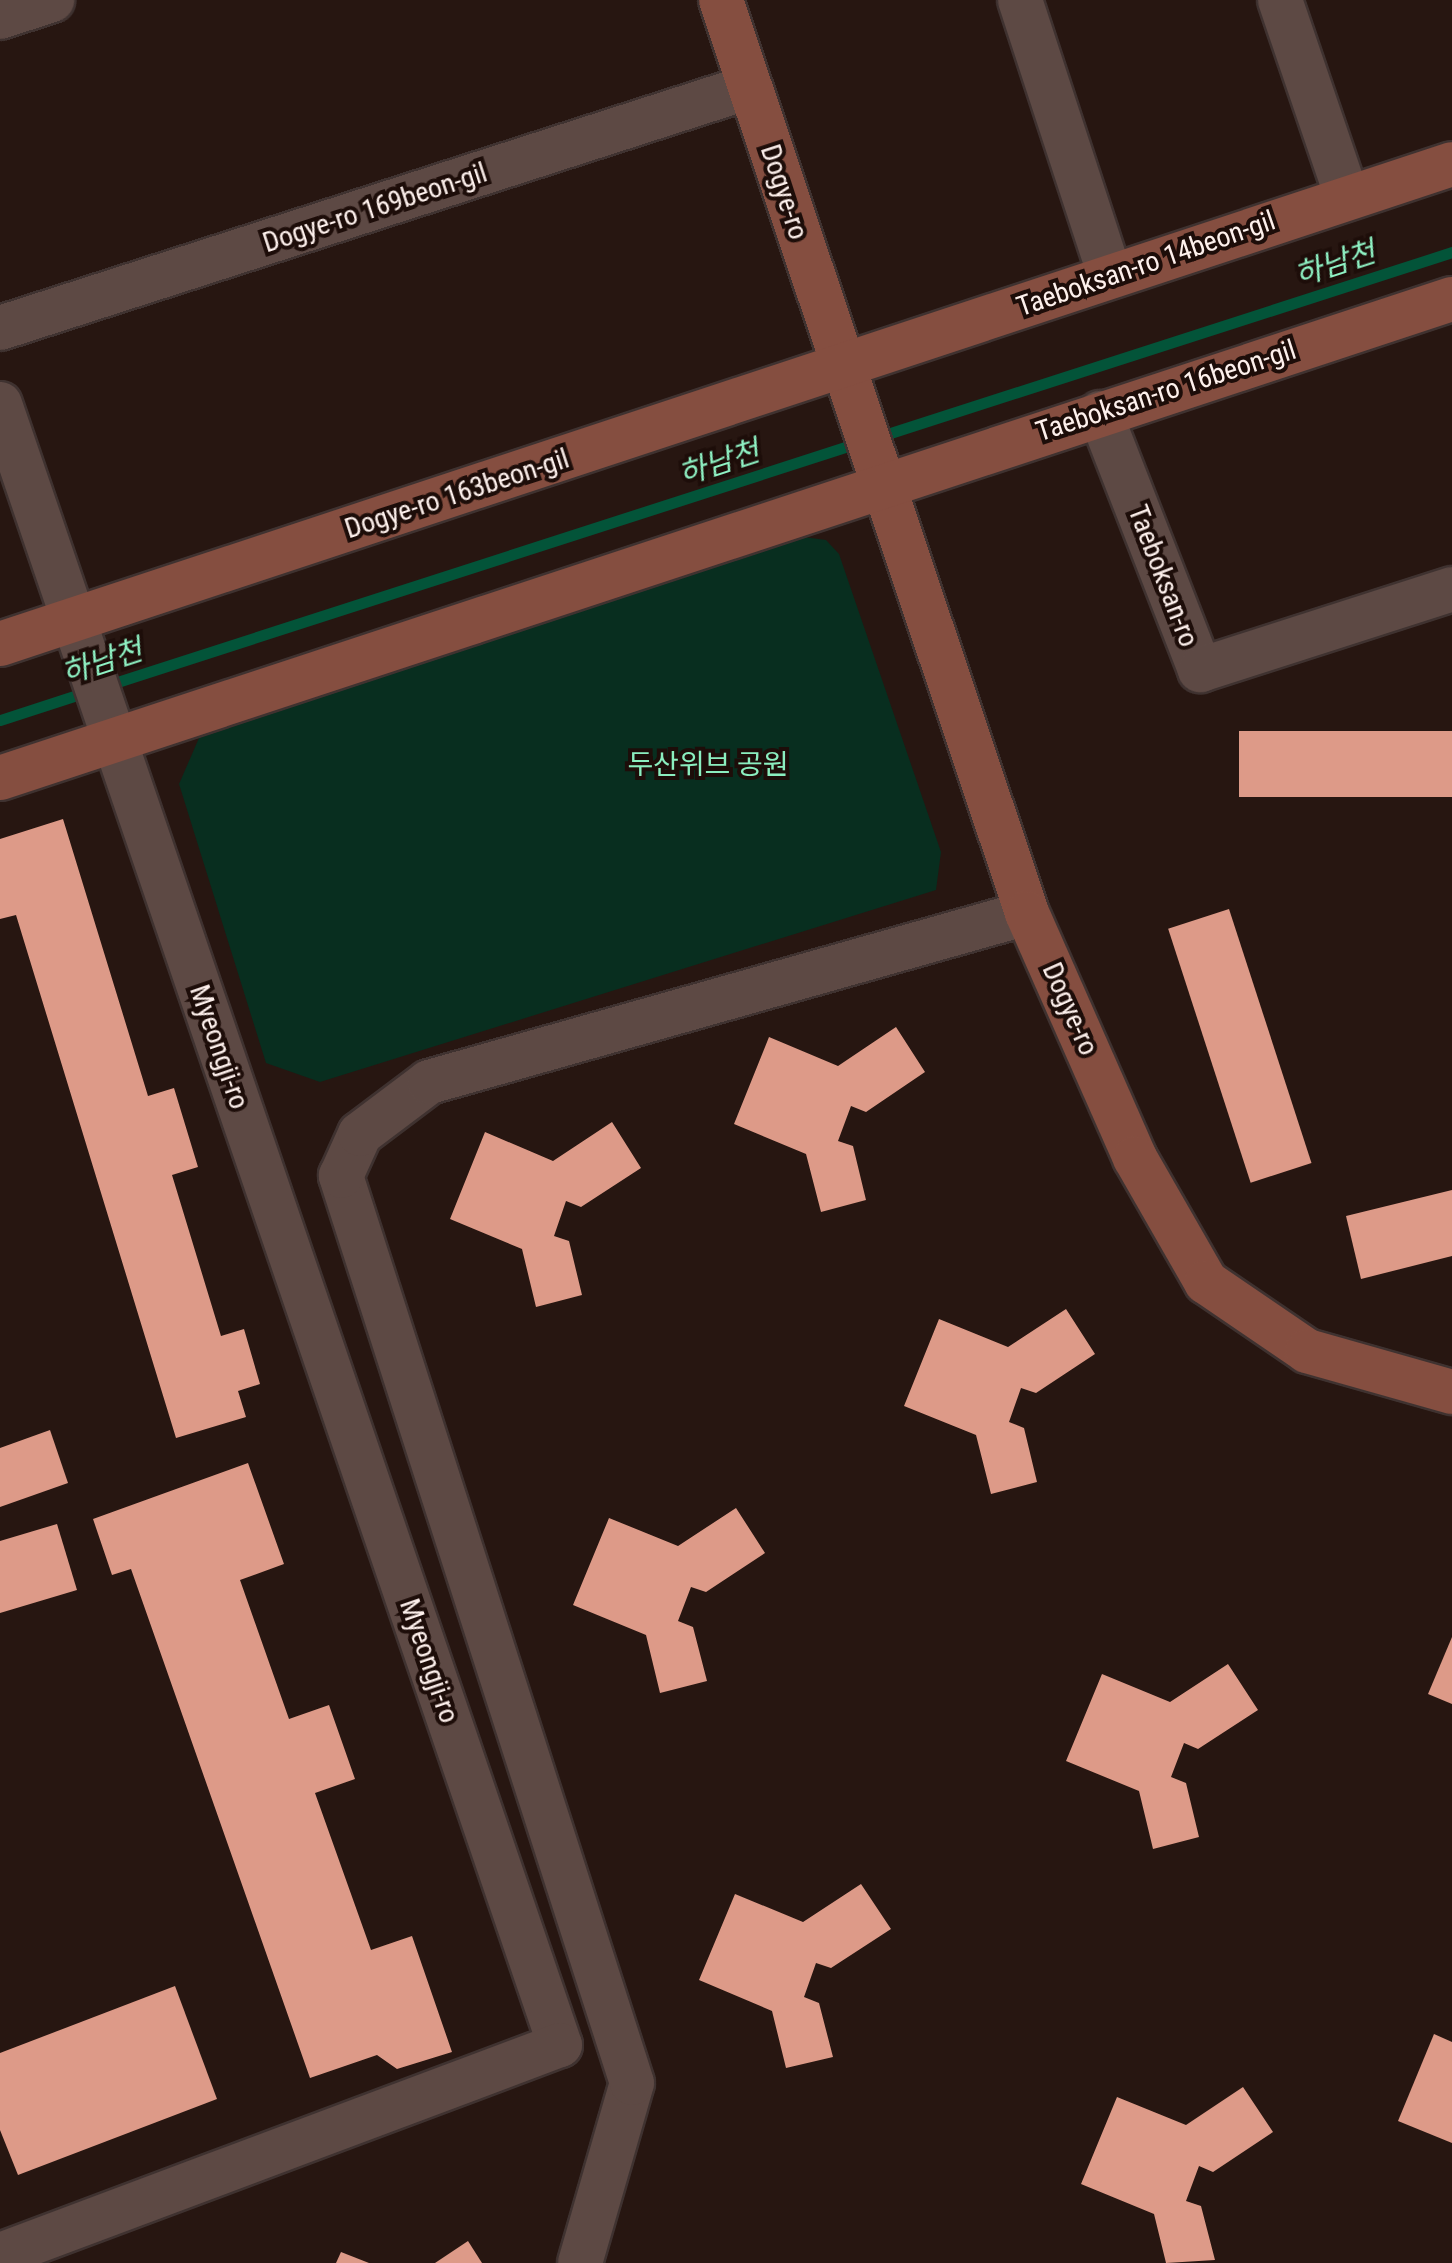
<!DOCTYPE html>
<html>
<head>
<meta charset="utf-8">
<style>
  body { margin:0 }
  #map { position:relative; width:1452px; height:2263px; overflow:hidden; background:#271611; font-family:"Roboto Condensed","Noto Sans KR",sans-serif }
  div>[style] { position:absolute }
  .green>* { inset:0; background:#082e1f }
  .stream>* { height:11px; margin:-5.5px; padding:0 5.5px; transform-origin:5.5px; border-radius:5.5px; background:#035439 }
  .building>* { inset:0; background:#dd9a88; transform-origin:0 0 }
  .roads { filter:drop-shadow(2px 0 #3f3230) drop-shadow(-2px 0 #3f3230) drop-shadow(0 2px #3f3230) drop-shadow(0 -2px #3f3230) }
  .street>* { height:44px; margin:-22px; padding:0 22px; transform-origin:22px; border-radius:22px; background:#5d4944 }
  .secondary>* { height:44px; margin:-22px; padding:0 22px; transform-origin:22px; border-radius:22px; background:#854e40 }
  span { translate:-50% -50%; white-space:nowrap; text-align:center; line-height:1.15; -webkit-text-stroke:8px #1d0d09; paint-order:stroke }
  .street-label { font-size:28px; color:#fdf0ec }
  .park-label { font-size:28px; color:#8beebf }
  .water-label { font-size:30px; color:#8ff2c4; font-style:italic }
</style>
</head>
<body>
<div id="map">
  <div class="green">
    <i style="clip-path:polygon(796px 536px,826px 540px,839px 554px,941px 852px,936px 890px,320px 1082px,266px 1063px,179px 784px,199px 738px)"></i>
  </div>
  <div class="stream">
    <i style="left:878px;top:437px;width:603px;rotate:-17.86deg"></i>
    <i style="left:105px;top:686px;width:794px;rotate:-17.89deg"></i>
    <i style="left:0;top:720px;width:94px;rotate:-18deg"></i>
  </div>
  <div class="building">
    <i style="left:1452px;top:731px;width:66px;height:213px;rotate:90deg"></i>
    <i style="clip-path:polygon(63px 819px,148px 1096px,174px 1088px,198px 1167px,172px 1175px,221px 1336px,244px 1329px,260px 1384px,238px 1391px,246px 1417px,176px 1438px,16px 915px,0 919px,0 839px)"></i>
    <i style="left:1229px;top:909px;width:267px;height:64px;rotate:72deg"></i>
    <i style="clip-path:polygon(896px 1027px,925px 1072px,866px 1112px,851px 1106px,838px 1141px,853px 1146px,866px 1200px,821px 1212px,806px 1154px,734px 1124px,769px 1037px,838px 1066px)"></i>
    <i style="clip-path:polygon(612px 1122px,641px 1168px,581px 1207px,566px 1201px,554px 1236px,569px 1241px,582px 1295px,536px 1307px,522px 1249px,450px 1219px,485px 1132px,553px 1161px)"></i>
    <i style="clip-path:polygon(1452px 1190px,1452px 1256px,1361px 1279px,1346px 1216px)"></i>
    <i style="clip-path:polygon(1066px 1309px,1095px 1354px,1036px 1393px,1021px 1388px,1009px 1422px,1024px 1428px,1037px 1482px,991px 1494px,976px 1435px,904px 1406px,939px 1319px,1008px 1347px)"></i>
    <i style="clip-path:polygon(50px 1430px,68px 1483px,0 1507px,0 1448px)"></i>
    <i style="clip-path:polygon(248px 1463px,284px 1564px,240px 1580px,289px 1719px,329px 1705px,355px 1779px,315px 1793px,371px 1950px,412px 1936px,452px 2052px,397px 2069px,377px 2055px,310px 2078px,131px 1569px,112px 1575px,93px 1519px)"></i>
    <i style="clip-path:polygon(736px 1508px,765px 1553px,706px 1592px,691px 1587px,678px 1621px,693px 1627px,707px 1681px,660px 1693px,646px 1635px,573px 1605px,609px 1518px,678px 1546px)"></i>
    <i style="clip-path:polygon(57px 1524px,77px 1590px,0 1613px,0 1541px)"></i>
    <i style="clip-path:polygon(1452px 1637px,1452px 1704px,1428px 1694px)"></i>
    <i style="clip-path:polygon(1228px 1664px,1258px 1710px,1198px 1749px,1184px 1743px,1171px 1777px,1186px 1783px,1199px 1837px,1153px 1849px,1139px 1791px,1066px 1761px,1102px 1674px,1170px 1702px)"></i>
    <i style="clip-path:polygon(861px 1884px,891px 1929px,831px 1968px,816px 1963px,804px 1997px,819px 2003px,833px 2057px,786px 2068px,772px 2011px,699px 1980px,735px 1894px,803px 1922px)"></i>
    <i style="clip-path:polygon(175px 1986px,217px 2099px,18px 2175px,0 2130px,0 2053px)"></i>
    <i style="clip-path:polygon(1434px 2034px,1452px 2042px,1452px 2143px,1398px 2121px)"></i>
    <i style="clip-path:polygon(1243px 2087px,1273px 2132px,1213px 2172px,1199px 2166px,1186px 2201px,1201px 2206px,1215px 2260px,1166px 2263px,1154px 2214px,1081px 2184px,1117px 2097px,1186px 2125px)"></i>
    <i style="clip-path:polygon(468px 2241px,482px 2263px,435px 2263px)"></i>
    <i style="clip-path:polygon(341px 2252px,369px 2263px,336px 2263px)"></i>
  </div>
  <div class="roads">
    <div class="street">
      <i style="left:1020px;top:0;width:290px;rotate:71.9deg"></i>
      <i style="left:1280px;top:0;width:208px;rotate:71.2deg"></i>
      <i style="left:0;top:17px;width:55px;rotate:-18.1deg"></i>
      <i style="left:0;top:328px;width:787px;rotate:-17.84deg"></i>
      <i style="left:0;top:404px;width:1734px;rotate:71.16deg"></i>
      <i style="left:560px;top:2045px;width:598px;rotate:159.44deg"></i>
      <i style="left:1100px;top:413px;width:276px;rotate:68.7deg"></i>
      <i style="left:1200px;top:670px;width:265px;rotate:-17.8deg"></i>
      <i style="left:580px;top:2263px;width:187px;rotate:-73.9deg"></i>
      <i style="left:632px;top:2083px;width:953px;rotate:-107.79deg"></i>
      <i style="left:341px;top:1176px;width:46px;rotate:-65.7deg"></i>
      <i style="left:360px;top:1134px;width:86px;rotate:-37deg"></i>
      <i style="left:429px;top:1082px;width:621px;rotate:-15.78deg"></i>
    </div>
    <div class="secondary">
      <i style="left:721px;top:0;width:963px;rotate:71.47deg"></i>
      <i style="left:1027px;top:913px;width:268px;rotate:66.2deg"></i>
      <i style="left:1135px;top:1158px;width:143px;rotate:60.2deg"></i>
      <i style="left:1206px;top:1282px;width:122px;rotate:34.3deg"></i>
      <i style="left:1307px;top:1351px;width:151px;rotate:15.8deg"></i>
      <i style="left:0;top:644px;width:1529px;rotate:-18.29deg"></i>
      <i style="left:0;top:778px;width:1529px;rotate:-18.26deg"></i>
    </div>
  </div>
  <div class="street-label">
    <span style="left:784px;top:192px;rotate:72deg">Dogye-ro</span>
    <span style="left:375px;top:208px;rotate:-18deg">Dogye-ro 169beon-gil</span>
    <span style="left:1146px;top:264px;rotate:-19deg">Taeboksan-ro 14beon-gil</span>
    <span style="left:1166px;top:391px;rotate:-18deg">Taeboksan-ro 16beon-gil</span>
    <span style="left:457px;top:494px;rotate:-18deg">Dogye-ro 163beon-gil</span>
    <span style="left:1163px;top:576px;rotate:69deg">Taeboksan-ro</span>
    <span style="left:1070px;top:1009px;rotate:66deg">Dogye-ro</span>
    <span style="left:219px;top:1047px;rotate:71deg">Myeongji-ro</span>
    <span style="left:429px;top:1661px;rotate:71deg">Myeongji-ro</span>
  </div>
  <div class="park-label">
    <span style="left:708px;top:765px">두산위브 공원</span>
  </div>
  <div class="water-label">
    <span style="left:1335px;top:264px;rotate:-18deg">하남천</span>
    <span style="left:719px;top:463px;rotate:-18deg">하남천</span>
    <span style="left:102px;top:662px;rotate:-18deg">하남천</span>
  </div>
</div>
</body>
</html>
